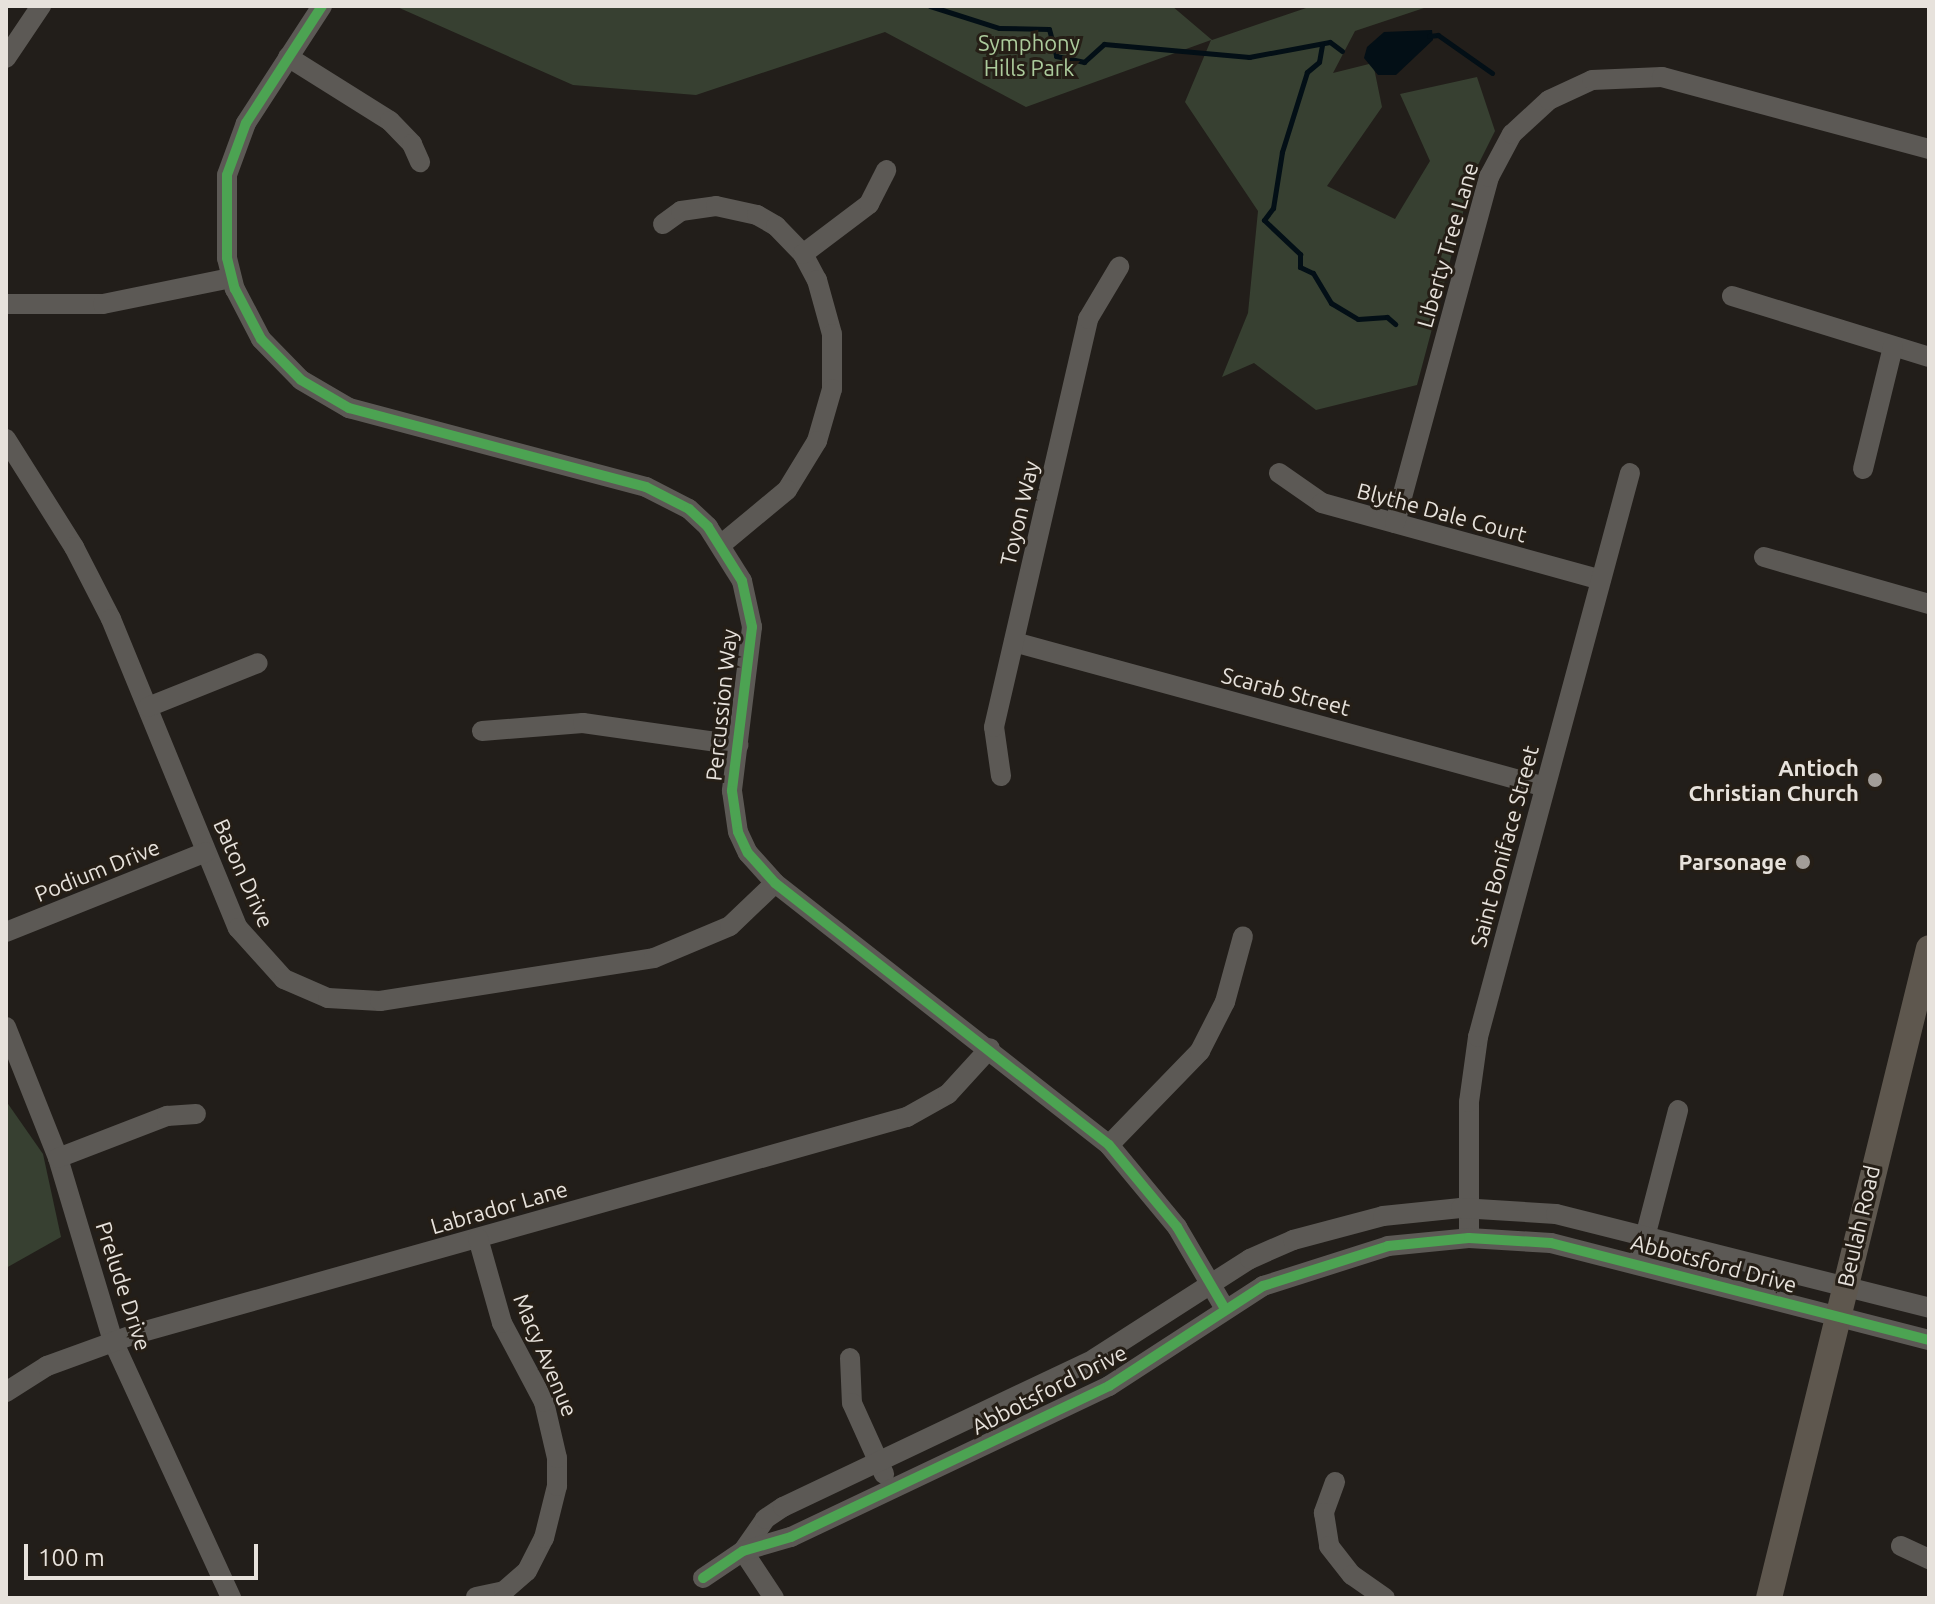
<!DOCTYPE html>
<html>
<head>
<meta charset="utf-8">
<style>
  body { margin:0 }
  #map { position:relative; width:1935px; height:1604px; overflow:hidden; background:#221e1a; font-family:Ubuntu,sans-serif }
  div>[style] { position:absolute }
  .green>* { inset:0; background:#374031 }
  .water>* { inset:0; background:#030f16 }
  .stream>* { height:5px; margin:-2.5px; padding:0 2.5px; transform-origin:2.5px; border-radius:2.5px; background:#030f16 }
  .minor>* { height:20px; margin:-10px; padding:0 10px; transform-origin:10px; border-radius:10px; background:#5c5955 }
  .major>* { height:26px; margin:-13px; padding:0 13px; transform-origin:13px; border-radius:13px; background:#5e574e }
  .cycleway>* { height:10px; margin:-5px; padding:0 5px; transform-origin:5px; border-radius:5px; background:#4ca352 }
  .dots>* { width:22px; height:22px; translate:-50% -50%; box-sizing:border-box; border:4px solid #251e16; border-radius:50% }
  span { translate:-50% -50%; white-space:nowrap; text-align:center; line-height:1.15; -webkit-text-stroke:6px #251e16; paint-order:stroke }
  .park-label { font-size:22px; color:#accb9c }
  .street-label { font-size:22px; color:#e7e2dc }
  .poi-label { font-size:22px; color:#e7e2dc; font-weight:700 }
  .right { translate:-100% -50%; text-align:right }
  .frame { position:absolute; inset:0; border:8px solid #e7e2dc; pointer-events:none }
  .scale { position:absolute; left:24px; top:1544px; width:234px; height:36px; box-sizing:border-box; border:4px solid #e7e2dc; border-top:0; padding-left:10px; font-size:24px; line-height:28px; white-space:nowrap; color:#e7e2dc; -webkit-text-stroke:6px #251e16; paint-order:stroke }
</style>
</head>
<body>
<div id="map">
  <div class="green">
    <i style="clip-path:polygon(395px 6px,1172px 6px,1212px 40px,1312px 6px,1430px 6px,1355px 31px,1333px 73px,1373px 63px,1382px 107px,1327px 186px,1395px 219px,1430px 161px,1400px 94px,1477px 77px,1495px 131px,1473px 175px,1417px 385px,1316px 410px,1254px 363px,1222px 377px,1248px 313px,1258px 211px,1185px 102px,1211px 40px,1026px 107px,885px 32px,696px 95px,573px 85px)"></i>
    <i style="clip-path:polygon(6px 1101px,43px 1154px,61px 1237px,6px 1268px)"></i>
  </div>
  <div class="water">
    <i style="clip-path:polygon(1432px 30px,1433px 40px,1396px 75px,1378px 75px,1364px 58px,1367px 47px,1384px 32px)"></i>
  </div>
  <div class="stream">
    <i style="left:930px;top:6px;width:72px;rotate:17.7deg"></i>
    <i style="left:999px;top:28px;width:50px;rotate:1.1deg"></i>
    <i style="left:1049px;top:29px;width:28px;rotate:75deg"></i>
    <i style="left:1056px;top:56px;width:29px;rotate:12deg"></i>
    <i style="left:1084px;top:62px;width:27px;rotate:-42deg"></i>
    <i style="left:1104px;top:44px;width:146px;rotate:5.1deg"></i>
    <i style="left:1249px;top:57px;width:82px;rotate:-10.5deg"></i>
    <i style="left:1330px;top:42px;width:15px;rotate:37deg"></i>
    <i style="left:1429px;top:36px;width:9px;rotate:-6deg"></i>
    <i style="left:1438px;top:35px;width:66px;rotate:35.1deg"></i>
    <i style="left:1322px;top:45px;width:17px;rotate:100deg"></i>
    <i style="left:1319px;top:62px;width:16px;rotate:140deg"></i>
    <i style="left:1307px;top:72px;width:84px;rotate:107.4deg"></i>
    <i style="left:1282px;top:152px;width:57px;rotate:99.1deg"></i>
    <i style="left:1273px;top:208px;width:15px;rotate:127deg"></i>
    <i style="left:1264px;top:220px;width:50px;rotate:43.4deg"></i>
    <i style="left:1300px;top:254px;width:13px;rotate:90deg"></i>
    <i style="left:1300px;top:267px;width:14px;rotate:25deg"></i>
    <i style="left:1313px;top:273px;width:35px;rotate:59deg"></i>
    <i style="left:1331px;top:303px;width:31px;rotate:31deg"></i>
    <i style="left:1358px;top:319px;width:29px;rotate:-4deg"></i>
    <i style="left:1387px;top:317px;width:11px;rotate:41deg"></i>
  </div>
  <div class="minor">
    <i style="left:322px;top:6px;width:140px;rotate:123deg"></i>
    <i style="left:246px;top:123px;width:55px;rotate:110.1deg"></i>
    <i style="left:227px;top:175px;width:83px;rotate:90deg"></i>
    <i style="left:227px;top:258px;width:32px;rotate:76deg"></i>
    <i style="left:235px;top:289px;width:56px;rotate:62.5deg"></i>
    <i style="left:261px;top:339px;width:57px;rotate:45.7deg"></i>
    <i style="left:301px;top:380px;width:56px;rotate:30.3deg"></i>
    <i style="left:349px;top:408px;width:307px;rotate:14.9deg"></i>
    <i style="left:646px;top:487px;width:48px;rotate:27.1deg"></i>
    <i style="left:689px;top:509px;width:26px;rotate:43deg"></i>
    <i style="left:708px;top:527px;width:64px;rotate:57.8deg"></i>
    <i style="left:742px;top:581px;width:47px;rotate:77.7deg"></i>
    <i style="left:752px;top:627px;width:165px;rotate:97deg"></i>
    <i style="left:732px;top:791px;width:41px;rotate:81.7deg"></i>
    <i style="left:738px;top:832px;width:23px;rotate:65deg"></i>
    <i style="left:748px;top:853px;width:40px;rotate:48deg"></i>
    <i style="left:775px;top:883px;width:424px;rotate:38.1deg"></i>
    <i style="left:1109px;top:1145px;width:107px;rotate:50.3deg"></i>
    <i style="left:1177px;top:1227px;width:93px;rotate:59.6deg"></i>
    <i style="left:288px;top:57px;width:120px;rotate:32.1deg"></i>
    <i style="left:390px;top:121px;width:32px;rotate:46deg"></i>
    <i style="left:412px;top:144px;width:20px;rotate:66deg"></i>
    <i style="left:6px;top:58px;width:63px;rotate:-56.1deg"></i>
    <i style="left:663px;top:224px;width:22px;rotate:-36deg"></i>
    <i style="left:681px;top:211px;width:35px;rotate:-8deg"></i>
    <i style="left:716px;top:206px;width:42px;rotate:12.4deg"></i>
    <i style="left:757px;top:215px;width:22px;rotate:30deg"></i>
    <i style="left:776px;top:226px;width:39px;rotate:46deg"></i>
    <i style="left:803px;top:254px;width:30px;rotate:62deg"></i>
    <i style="left:817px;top:280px;width:56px;rotate:74.5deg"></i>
    <i style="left:832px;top:334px;width:55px;rotate:90deg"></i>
    <i style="left:832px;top:389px;width:54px;rotate:106.1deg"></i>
    <i style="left:817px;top:441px;width:57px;rotate:121.5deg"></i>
    <i style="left:787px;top:490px;width:85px;rotate:140.3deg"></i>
    <i style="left:803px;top:254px;width:83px;rotate:-37.1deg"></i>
    <i style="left:869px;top:204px;width:38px;rotate:-63deg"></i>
    <i style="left:1732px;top:296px;width:206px;rotate:17.2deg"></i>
    <i style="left:6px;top:304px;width:97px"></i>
    <i style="left:103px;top:304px;width:131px;rotate:-11.5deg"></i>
    <i style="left:6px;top:439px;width:128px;rotate:57.8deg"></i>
    <i style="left:74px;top:547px;width:81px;rotate:62.8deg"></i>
    <i style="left:111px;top:619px;width:334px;rotate:67.7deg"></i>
    <i style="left:238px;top:928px;width:69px;rotate:48deg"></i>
    <i style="left:284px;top:979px;width:48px;rotate:23.4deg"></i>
    <i style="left:328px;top:998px;width:52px;rotate:3.3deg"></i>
    <i style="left:380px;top:1001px;width:277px;rotate:-8.9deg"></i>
    <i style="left:654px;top:958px;width:82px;rotate:-22.8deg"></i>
    <i style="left:730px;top:926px;width:62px;rotate:-43.7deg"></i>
    <i style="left:1863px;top:469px;width:126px;rotate:-76.2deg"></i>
    <i style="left:1279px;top:473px;width:52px;rotate:34.9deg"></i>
    <i style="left:1322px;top:503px;width:289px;rotate:15.4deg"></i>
    <i style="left:1395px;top:523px;width:359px;rotate:-74.8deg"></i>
    <i style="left:1489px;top:177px;width:49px;rotate:-61.9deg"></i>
    <i style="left:1512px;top:134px;width:50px;rotate:-42.6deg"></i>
    <i style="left:1549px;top:100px;width:47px;rotate:-24.9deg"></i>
    <i style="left:1592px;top:80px;width:70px;rotate:-2.5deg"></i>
    <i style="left:1662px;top:77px;width:277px;rotate:15.1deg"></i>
    <i style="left:1764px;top:557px;width:172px;rotate:15.9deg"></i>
    <i style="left:1014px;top:642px;width:550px;rotate:15.27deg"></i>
    <i style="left:148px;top:707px;width:118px;rotate:-21.8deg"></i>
    <i style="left:482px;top:731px;width:101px;rotate:-4.5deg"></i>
    <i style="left:583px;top:723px;width:157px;rotate:8.1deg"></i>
    <i style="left:1001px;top:776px;width:49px;rotate:-98.1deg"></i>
    <i style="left:994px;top:727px;width:419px;rotate:-77deg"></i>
    <i style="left:1088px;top:319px;width:61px;rotate:-59.2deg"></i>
    <i style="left:6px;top:932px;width:215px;rotate:-21.8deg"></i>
    <i style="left:6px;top:1027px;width:141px;rotate:68.3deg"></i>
    <i style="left:58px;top:1158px;width:191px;rotate:73.3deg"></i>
    <i style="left:113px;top:1341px;width:283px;rotate:65.3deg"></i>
    <i style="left:1109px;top:1145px;width:131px;rotate:-45.9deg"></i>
    <i style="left:1200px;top:1051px;width:55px;rotate:-63deg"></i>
    <i style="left:1225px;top:1002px;width:68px;rotate:-74.7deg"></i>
    <i style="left:58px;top:1158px;width:117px;rotate:-21.1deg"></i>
    <i style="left:167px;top:1116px;width:29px;rotate:-4deg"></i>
    <i style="left:1469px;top:1238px;width:136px;rotate:-90deg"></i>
    <i style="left:1469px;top:1102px;width:66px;rotate:-82.1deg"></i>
    <i style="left:1478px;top:1037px;width:584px;rotate:-74.92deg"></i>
    <i style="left:1638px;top:1264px;width:159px;rotate:-75.4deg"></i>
    <i style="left:850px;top:1358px;width:45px;rotate:87.5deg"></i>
    <i style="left:852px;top:1403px;width:78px;rotate:65.7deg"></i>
    <i style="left:6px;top:1392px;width:49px;rotate:-32.4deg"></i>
    <i style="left:47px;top:1366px;width:94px;rotate:-20deg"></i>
    <i style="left:135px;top:1334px;width:802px;rotate:-15.7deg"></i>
    <i style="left:907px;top:1117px;width:47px;rotate:-29.3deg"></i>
    <i style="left:948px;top:1094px;width:62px;rotate:-47.6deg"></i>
    <i style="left:1335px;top:1482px;width:33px;rotate:110deg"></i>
    <i style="left:1324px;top:1513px;width:33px;rotate:81deg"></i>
    <i style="left:1329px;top:1546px;width:37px;rotate:52deg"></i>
    <i style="left:1352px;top:1575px;width:40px;rotate:34.9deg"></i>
    <i style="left:1901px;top:1546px;width:31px;rotate:25deg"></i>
    <i style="left:743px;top:1551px;width:39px;rotate:-55deg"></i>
    <i style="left:765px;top:1519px;width:22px;rotate:-34deg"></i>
    <i style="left:783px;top:1507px;width:344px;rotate:-25.4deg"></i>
    <i style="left:1094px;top:1359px;width:185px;rotate:-32.7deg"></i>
    <i style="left:1250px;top:1259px;width:47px;rotate:-23.8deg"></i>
    <i style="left:1293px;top:1240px;width:93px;rotate:-14.9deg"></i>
    <i style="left:1383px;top:1216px;width:78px;rotate:-5.9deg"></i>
    <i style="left:1461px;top:1208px;width:95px;rotate:3.6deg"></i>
    <i style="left:1556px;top:1214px;width:385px;rotate:14.1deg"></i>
    <i style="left:743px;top:1551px;width:56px;rotate:56.6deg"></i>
    <i style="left:703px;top:1578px;width:48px;rotate:-34deg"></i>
    <i style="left:743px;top:1551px;width:50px;rotate:-16.3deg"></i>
    <i style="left:791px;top:1537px;width:352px;rotate:-25.4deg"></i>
    <i style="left:1109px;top:1386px;width:184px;rotate:-33deg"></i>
    <i style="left:1263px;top:1286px;width:131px;rotate:-17.7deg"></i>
    <i style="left:1388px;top:1246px;width:81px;rotate:-5.6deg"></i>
    <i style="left:1469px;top:1238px;width:82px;rotate:3.5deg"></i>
    <i style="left:1551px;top:1243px;width:390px;rotate:14.4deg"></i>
    <i style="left:476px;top:1597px;width:29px;rotate:-12deg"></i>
    <i style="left:504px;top:1591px;width:30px;rotate:-41deg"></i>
    <i style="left:527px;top:1571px;width:37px;rotate:-63deg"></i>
    <i style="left:544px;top:1538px;width:54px;rotate:-76deg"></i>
    <i style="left:557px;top:1486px;width:28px;rotate:-90deg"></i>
    <i style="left:557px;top:1458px;width:57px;rotate:-103.1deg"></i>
    <i style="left:544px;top:1402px;width:89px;rotate:-118deg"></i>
    <i style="left:502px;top:1323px;width:88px;rotate:-105.8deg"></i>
  </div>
  <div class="major">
    <i style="left:1769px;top:1598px;width:669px;rotate:-76.17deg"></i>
  </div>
  <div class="cycleway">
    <i style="left:322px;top:6px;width:140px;rotate:123deg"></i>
    <i style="left:246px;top:123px;width:55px;rotate:110.1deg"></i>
    <i style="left:227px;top:175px;width:83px;rotate:90deg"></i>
    <i style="left:227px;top:258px;width:32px;rotate:76deg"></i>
    <i style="left:235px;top:289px;width:56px;rotate:62.5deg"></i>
    <i style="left:261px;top:339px;width:57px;rotate:45.7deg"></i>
    <i style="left:301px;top:380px;width:56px;rotate:30.3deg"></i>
    <i style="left:349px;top:408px;width:307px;rotate:14.9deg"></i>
    <i style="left:646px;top:487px;width:48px;rotate:27.1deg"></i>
    <i style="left:689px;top:509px;width:26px;rotate:43deg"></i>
    <i style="left:708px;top:527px;width:64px;rotate:57.8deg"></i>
    <i style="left:742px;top:581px;width:47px;rotate:77.7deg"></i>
    <i style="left:752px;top:627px;width:165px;rotate:97deg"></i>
    <i style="left:732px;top:791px;width:41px;rotate:81.7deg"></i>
    <i style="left:738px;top:832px;width:23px;rotate:65deg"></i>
    <i style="left:748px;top:853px;width:40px;rotate:48deg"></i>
    <i style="left:775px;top:883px;width:424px;rotate:38.1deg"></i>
    <i style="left:1109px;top:1145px;width:107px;rotate:50.3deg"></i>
    <i style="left:1177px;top:1227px;width:93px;rotate:59.6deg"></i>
    <i style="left:703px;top:1578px;width:48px;rotate:-34deg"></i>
    <i style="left:743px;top:1551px;width:50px;rotate:-16.3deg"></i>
    <i style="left:791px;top:1537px;width:352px;rotate:-25.4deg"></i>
    <i style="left:1109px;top:1386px;width:184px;rotate:-33deg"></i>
    <i style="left:1263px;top:1286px;width:131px;rotate:-17.7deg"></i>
    <i style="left:1388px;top:1246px;width:81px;rotate:-5.6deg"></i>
    <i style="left:1469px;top:1238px;width:82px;rotate:3.5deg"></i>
    <i style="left:1551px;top:1243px;width:390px;rotate:14.4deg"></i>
  </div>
  <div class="dots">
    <i style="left:1875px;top:780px;background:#a29d98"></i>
    <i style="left:1803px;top:862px;background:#a29d98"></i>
  </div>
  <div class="park-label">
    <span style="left:1029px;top:55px">Symphony<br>Hills Park</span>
  </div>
  <div class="street-label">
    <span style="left:1447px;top:245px;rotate:-74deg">Liberty Tree Lane</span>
    <span style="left:1442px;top:512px;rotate:15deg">Blythe Dale Court</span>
    <span style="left:1019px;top:513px;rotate:-77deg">Toyon Way</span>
    <span style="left:1286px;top:691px;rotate:15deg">Scarab Street</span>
    <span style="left:721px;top:705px;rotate:-84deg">Percussion Way</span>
    <span style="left:1504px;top:846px;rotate:-75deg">Saint Boniface Street</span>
    <span style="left:97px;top:870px;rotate:-22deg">Podium Drive</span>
    <span style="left:244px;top:873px;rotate:66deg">Baton Drive</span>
    <span style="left:499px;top:1207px;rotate:-16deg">Labrador Lane</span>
    <span style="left:1858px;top:1226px;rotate:-77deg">Beulah Road</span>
    <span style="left:1714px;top:1263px;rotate:15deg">Abbotsford Drive</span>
    <span style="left:124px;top:1286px;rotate:72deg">Prelude Drive</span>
    <span style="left:546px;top:1355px;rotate:67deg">Macy Avenue</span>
    <span style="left:1049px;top:1389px;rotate:-27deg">Abbotsford Drive</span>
  </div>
  <div class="poi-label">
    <span class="right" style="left:1859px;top:780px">Antioch<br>Christian Church</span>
    <span class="right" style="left:1787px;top:862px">Parsonage</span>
  </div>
  <div class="frame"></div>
  <div class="scale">100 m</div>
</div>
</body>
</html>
